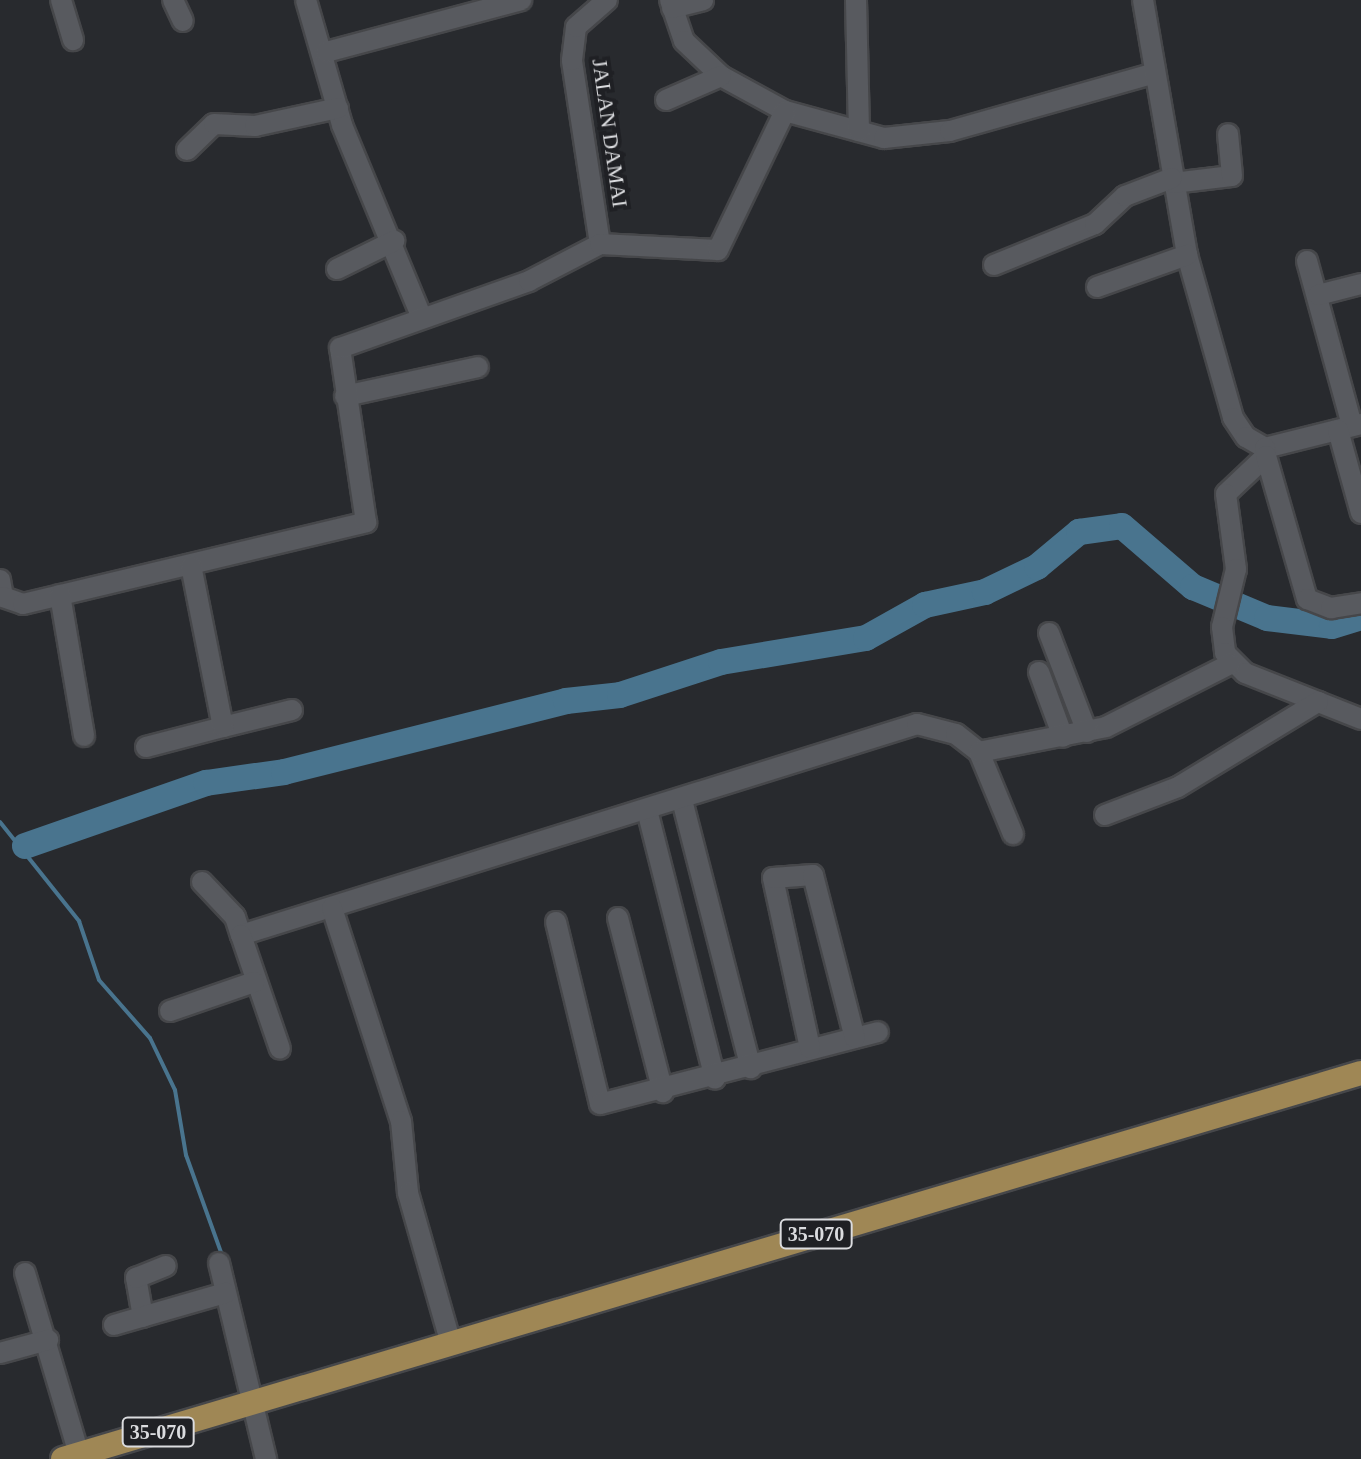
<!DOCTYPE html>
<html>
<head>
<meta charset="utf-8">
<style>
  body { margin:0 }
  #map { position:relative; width:1361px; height:1459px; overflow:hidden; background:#282a2e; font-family:"Times New Roman",serif }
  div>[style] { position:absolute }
  .stream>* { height:4px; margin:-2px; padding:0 2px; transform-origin:2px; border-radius:2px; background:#49748e }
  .river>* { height:26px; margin:-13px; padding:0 13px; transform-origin:13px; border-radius:13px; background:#49748e }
  .roads { filter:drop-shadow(2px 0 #46474a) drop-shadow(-2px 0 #46474a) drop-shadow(0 2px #46474a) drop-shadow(0 -2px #46474a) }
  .minor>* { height:20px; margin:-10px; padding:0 10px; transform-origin:10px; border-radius:10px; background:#585a5f }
  .major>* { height:24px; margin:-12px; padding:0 12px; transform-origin:12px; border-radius:12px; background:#9f8755 }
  span { translate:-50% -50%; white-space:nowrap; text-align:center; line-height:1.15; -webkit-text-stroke:8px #1f2024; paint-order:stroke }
  .shield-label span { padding:2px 6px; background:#1f2024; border:2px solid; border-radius:6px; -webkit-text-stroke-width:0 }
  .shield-label { font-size:20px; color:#dbdcdf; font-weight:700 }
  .street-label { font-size:22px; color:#dbdcdf }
</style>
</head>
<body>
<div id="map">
  <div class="stream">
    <i style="left:0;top:822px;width:127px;rotate:51.4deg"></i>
    <i style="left:79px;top:921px;width:62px;rotate:71.3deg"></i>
    <i style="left:99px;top:980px;width:77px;rotate:48.7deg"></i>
    <i style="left:150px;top:1038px;width:58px;rotate:64.3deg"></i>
    <i style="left:175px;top:1090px;width:66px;rotate:80.4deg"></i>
    <i style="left:186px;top:1155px;width:109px;rotate:70.2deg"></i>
  </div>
  <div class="river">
    <i style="left:25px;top:846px;width:192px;rotate:-19.2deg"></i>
    <i style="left:206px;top:783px;width:79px;rotate:-8deg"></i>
    <i style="left:284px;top:772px;width:291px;rotate:-14.1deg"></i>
    <i style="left:566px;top:701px;width:54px;rotate:-6.3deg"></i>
    <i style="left:620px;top:695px;width:106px;rotate:-18.1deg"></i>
    <i style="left:721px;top:662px;width:147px;rotate:-9.4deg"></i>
    <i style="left:866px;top:638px;width:68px;rotate:-29.2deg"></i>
    <i style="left:925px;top:605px;width:61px;rotate:-12.2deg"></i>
    <i style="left:985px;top:592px;width:58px;rotate:-25.7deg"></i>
    <i style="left:1037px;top:567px;width:55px;rotate:-39.8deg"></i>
    <i style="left:1079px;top:532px;width:43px;rotate:-7.9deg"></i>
    <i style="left:1122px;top:526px;width:94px;rotate:40.7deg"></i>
    <i style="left:1193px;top:587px;width:80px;rotate:22.7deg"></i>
    <i style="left:1267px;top:618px;width:65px;rotate:7deg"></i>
    <i style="left:1332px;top:626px;width:30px;rotate:-17deg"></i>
  </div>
  <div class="roads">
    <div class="minor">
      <i style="left:61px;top:0;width:42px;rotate:73.3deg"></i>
      <i style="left:173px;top:0;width:23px;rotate:65deg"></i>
      <i style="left:306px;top:0;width:130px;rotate:73.9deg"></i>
      <i style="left:342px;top:125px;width:207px;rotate:67.5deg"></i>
      <i style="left:670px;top:0;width:43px;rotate:71.1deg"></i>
      <i style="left:684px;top:41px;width:51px;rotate:43.4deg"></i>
      <i style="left:721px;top:76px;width:73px;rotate:28.7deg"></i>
      <i style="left:785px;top:111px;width:103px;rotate:15.3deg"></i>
      <i style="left:884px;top:138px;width:66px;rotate:-6.1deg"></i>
      <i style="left:950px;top:131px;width:210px;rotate:-15.8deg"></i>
      <i style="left:856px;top:0;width:131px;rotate:88.7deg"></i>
      <i style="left:1143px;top:0;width:259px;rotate:80.2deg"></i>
      <i style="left:1187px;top:255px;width:169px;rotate:74.2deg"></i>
      <i style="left:1233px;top:418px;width:23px;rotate:56deg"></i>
      <i style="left:1246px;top:437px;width:22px;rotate:30deg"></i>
      <i style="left:1265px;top:448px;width:99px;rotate:-14deg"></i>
      <i style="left:672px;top:8px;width:32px;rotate:-14deg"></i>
      <i style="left:326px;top:52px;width:202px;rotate:-14.9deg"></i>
      <i style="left:666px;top:100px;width:60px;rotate:-23.6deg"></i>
      <i style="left:187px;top:150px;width:37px;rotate:-44deg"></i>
      <i style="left:214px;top:124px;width:41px;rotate:2.8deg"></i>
      <i style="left:255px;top:126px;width:85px;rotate:-12.2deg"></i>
      <i style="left:1173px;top:183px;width:59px;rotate:-6.8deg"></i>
      <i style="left:1232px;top:176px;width:42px;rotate:-95.4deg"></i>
      <i style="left:600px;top:244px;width:186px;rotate:-98.7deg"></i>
      <i style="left:572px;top:60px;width:33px;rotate:-83deg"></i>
      <i style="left:576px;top:27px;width:41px;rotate:-41.1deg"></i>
      <i style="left:1307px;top:261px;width:171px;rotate:74.7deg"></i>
      <i style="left:994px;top:265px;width:109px;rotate:-22.1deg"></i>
      <i style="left:1095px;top:224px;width:41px;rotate:-43deg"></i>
      <i style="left:1125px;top:196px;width:50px;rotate:-21deg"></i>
      <i style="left:337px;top:269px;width:64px;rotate:-26.2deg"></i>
      <i style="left:1097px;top:287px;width:96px;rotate:-19.6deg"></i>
      <i style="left:1318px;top:295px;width:44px;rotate:-14.3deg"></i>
      <i style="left:345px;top:396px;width:136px;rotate:-12.3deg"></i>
      <i style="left:1338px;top:430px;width:86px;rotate:74.5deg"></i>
      <i style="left:1265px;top:448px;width:8px;rotate:83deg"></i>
      <i style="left:1266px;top:456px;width:55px;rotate:136.5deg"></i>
      <i style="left:1226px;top:494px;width:76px;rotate:82.4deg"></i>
      <i style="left:1236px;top:569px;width:60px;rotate:103.6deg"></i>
      <i style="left:1222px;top:627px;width:26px;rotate:83deg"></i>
      <i style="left:1225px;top:653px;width:28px;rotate:45deg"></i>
      <i style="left:1245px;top:673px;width:125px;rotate:21.6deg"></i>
      <i style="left:1266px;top:456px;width:149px;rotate:74deg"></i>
      <i style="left:1307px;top:599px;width:26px;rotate:21deg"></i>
      <i style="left:1331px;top:608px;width:30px;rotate:-9deg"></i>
      <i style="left:0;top:580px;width:17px;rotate:80deg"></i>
      <i style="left:3px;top:597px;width:21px;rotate:19deg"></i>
      <i style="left:23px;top:604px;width:353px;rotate:-13.4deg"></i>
      <i style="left:366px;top:522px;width:176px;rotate:-98.5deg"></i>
      <i style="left:340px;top:348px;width:201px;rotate:-19.5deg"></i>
      <i style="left:529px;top:281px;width:80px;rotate:-27.5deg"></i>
      <i style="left:600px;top:244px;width:118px;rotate:2.9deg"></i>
      <i style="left:718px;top:250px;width:154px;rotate:-64.3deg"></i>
      <i style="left:60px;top:595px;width:143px;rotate:80.3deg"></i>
      <i style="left:1049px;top:633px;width:106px;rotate:69deg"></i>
      <i style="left:1039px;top:672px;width:69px;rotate:69.7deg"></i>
      <i style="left:223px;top:727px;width:71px;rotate:-13.8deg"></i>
      <i style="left:146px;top:747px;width:80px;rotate:-14.6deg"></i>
      <i style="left:223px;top:727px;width:164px;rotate:-101.2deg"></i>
      <i style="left:979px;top:752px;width:89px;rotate:67.5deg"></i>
      <i style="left:682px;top:800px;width:277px;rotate:75.6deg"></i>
      <i style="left:647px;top:810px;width:277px;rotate:75.8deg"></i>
      <i style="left:1105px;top:815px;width:78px;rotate:-21deg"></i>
      <i style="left:1178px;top:787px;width:164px;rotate:-31.3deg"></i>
      <i style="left:202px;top:882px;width:48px;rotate:46.7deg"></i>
      <i style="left:235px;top:917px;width:19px;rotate:72deg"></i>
      <i style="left:241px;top:935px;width:708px;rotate:-17.33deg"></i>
      <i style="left:917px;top:724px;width:40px;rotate:14.4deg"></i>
      <i style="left:956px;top:734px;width:29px;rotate:38deg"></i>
      <i style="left:979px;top:752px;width:129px;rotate:-11.1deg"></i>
      <i style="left:1106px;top:727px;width:139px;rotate:-26.9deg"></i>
      <i style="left:332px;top:908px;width:224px;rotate:72.1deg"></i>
      <i style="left:401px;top:1121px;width:72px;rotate:84.4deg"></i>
      <i style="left:408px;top:1193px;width:157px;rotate:74.1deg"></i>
      <i style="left:618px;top:918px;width:180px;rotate:75.5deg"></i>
      <i style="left:556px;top:922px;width:187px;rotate:76.4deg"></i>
      <i style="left:600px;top:1104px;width:287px;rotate:-14.5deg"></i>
      <i style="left:241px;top:935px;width:120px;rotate:71.1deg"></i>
      <i style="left:170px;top:1011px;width:89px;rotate:-19deg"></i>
      <i style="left:810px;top:1048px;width:174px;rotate:-102.3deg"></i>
      <i style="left:773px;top:878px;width:40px;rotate:-4.3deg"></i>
      <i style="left:813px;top:875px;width:168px;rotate:75.6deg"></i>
      <i style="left:219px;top:1263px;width:202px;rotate:76.5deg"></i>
      <i style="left:25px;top:1273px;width:189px;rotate:73.4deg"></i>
      <i style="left:143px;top:1317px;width:40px;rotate:-100deg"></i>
      <i style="left:136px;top:1278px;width:32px;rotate:-22deg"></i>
      <i style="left:114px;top:1325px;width:116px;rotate:-16.1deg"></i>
      <i style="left:0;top:1353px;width:50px;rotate:-15.2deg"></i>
    </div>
    <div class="major">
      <i style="left:63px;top:1459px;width:1354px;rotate:-16.56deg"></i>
    </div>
  </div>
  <div class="shield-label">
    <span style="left:816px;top:1234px">35-070</span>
    <span style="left:158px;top:1432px">35-070</span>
  </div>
  <div class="street-label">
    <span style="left:610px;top:133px;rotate:82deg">JALAN DAMAI</span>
  </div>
</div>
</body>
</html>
